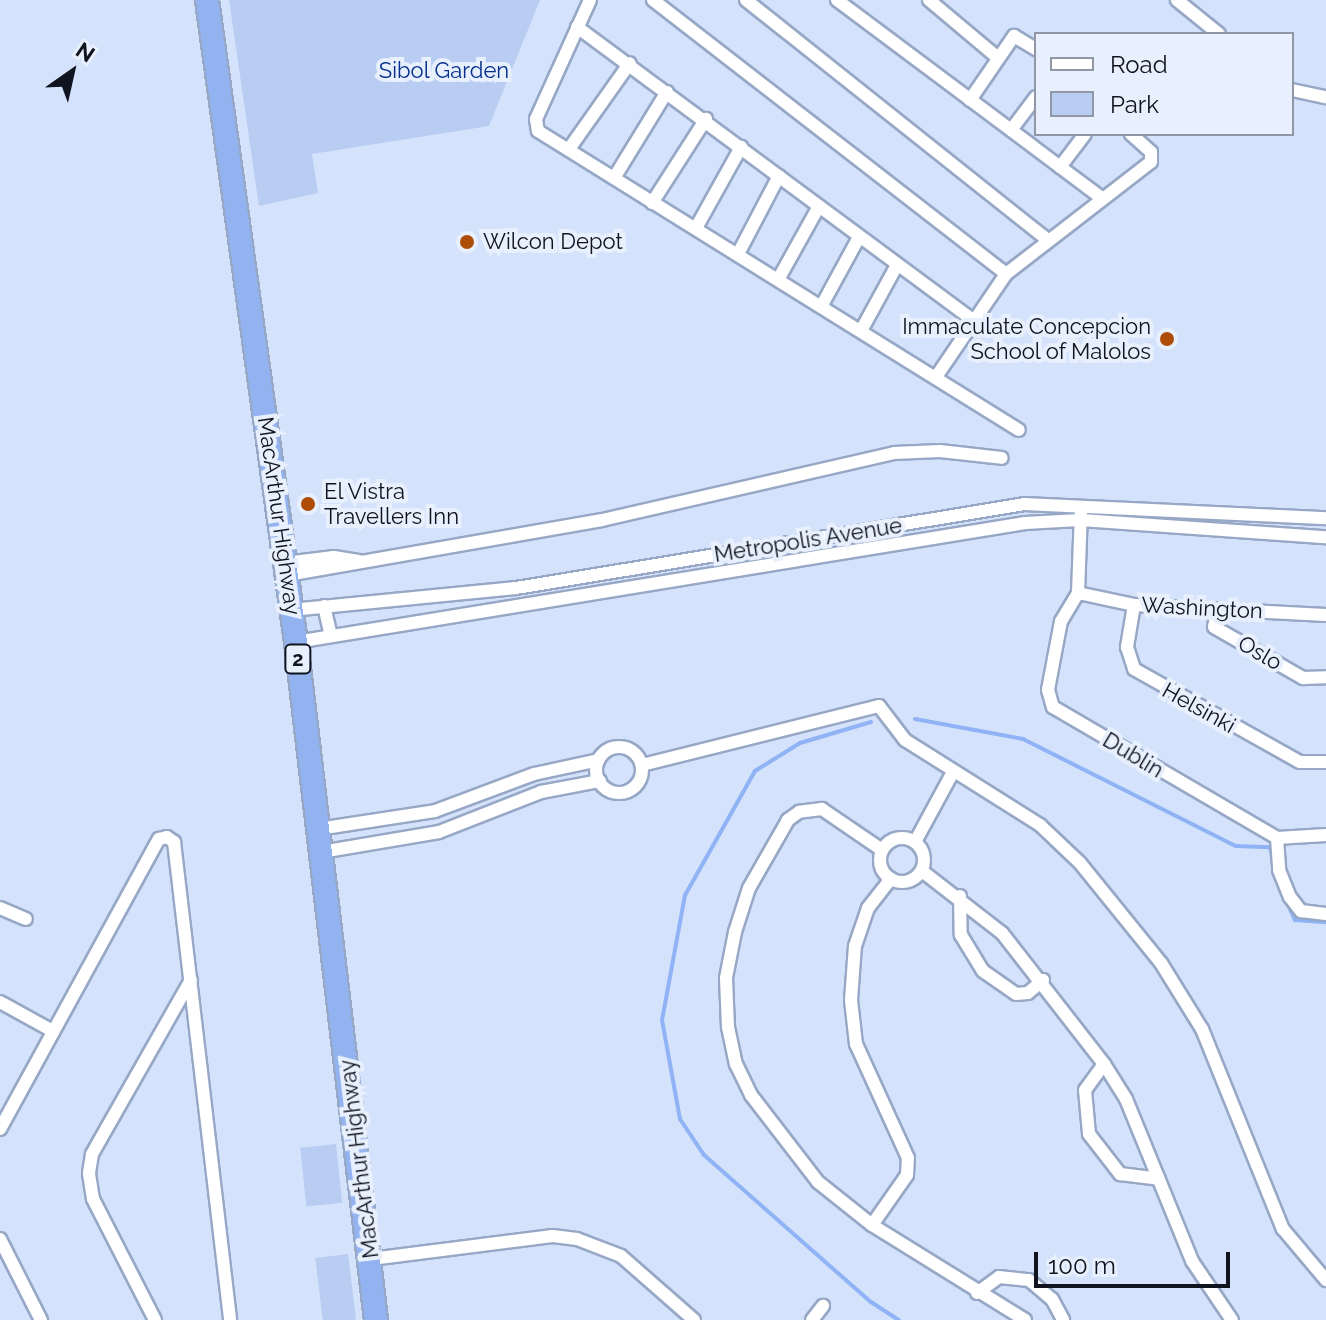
<!DOCTYPE html>
<html>
<head>
<meta charset="utf-8">
<style>
  body { margin:0 }
  #map { position:relative; width:1326px; height:1320px; overflow:hidden; background:#d4e2fc; font-family:Raleway,sans-serif }
  div>[style] { position:absolute }
  .green>* { inset:0; background:#b9cdf3; transform-origin:0 0 }
  .stream>* { height:4px; margin:-2px; padding:0 2px; transform-origin:2px; border-radius:2px; background:#90b3f5 }
  .roads { filter:drop-shadow(2px 0 #97a8c6) drop-shadow(-2px 0 #97a8c6) drop-shadow(0 2px #97a8c6) drop-shadow(0 -2px #97a8c6) }
  .street>* { height:12px; margin:-6px; padding:0 6px; transform-origin:6px; border-radius:6px; background:#fff }
  .street>.ring { margin:-6px; padding:0; box-sizing:content-box; background:none; border:12px solid #fff; border-radius:50% }
  .highway>* { height:22px; margin:-11px; padding:0 11px; transform-origin:11px; border-radius:11px; background:#93b3f0 }
  .dots>* { width:22px; height:22px; translate:-50% -50%; box-sizing:border-box; border:4px solid #e8effd; border-radius:50% }
  span { translate:-50% -50%; white-space:nowrap; text-align:center; line-height:1.15; -webkit-text-stroke:8px #e8effd; paint-order:stroke }
  .shield-label span { padding:2px 6px; background:#e8effd; border:2px solid; border-radius:6px; -webkit-text-stroke-width:0 }
  .shield-label { font-size:20px; color:#0f141f; font-weight:700 }
  .park-label { font-size:22px; color:#06308c }
  .poi-label { font-size:22px; color:#0f141f }
  .left { translate:0 -50%; text-align:left }
  .right { translate:-100% -50%; text-align:right }
  .street-label { font-size:22px; color:#0f141f }
  .legend { position:absolute; left:1034px; top:32px; width:260px; height:104px; box-sizing:border-box; background:#e8effd; border:2px solid #9197a4; margin:0; padding:10px 14px; list-style:none; font-size:24px; color:#0f141f }
  .legend li { display:flex; align-items:center; gap:16px; height:40px }
  .legend b { width:40px; border:2px solid #9197a4 }
  .north { position:absolute; left:32px; top:32px; width:80px; height:80px; -webkit-text-stroke:6px #e8effd; paint-order:stroke; rotate:34deg; font-size:22px; font-weight:700; line-height:32px; text-align:center; color:#0f141f }
  .north::after { content:''; display:block; margin:auto; width:28px; height:36px; background:#0f141f; clip-path:polygon(50% 0,100% 100%,50% 72%,0 100%) }
  .scale { position:absolute; left:1034px; top:1252px; width:196px; height:36px; box-sizing:border-box; border:4px solid #0f141f; border-top:0; padding-left:10px; font-size:24px; line-height:28px; white-space:nowrap; color:#0f141f; -webkit-text-stroke:6px #e8effd; paint-order:stroke }
</style>
</head>
<body>
<div id="map">
  <div class="green">
    <i style="clip-path:polygon(229px 0,540px 0,489px 126px,312px 154px,318px 193px,259px 206px)"></i>
    <i style="left:336px;top:1144px;width:59px;height:36px;rotate:84deg"></i>
    <i style="left:348px;top:1254px;width:66px;height:33px;rotate:83deg"></i>
  </div>
  <div class="stream">
    <i style="left:915px;top:719px;width:110px;rotate:10.5deg"></i>
    <i style="left:1023px;top:739px;width:238px;rotate:26.7deg"></i>
    <i style="left:1236px;top:846px;width:34px;rotate:2deg"></i>
    <i style="left:1270px;top:847px;width:14px;rotate:78deg"></i>
    <i style="left:871px;top:722px;width:74px;rotate:163.5deg"></i>
    <i style="left:800px;top:743px;width:53px;rotate:148.1deg"></i>
    <i style="left:755px;top:771px;width:142px;rotate:119.4deg"></i>
    <i style="left:685px;top:895px;width:127px;rotate:100.4deg"></i>
    <i style="left:662px;top:1020px;width:101px;rotate:79.7deg"></i>
    <i style="left:680px;top:1119px;width:43px;rotate:56.3deg"></i>
    <i style="left:704px;top:1155px;width:222px;rotate:41.4deg"></i>
    <i style="left:871px;top:1302px;width:33px;rotate:33deg"></i>
    <i style="left:1286px;top:900px;width:22px;rotate:66deg"></i>
    <i style="left:1295px;top:920px;width:31px;rotate:4deg"></i>
  </div>
  <div class="roads">
    <div class="street">
      <i style="left:590px;top:0;width:131px;rotate:114.4deg"></i>
      <i style="left:536px;top:119px;width:12px;rotate:81deg"></i>
      <i style="left:538px;top:131px;width:566px;rotate:31.87deg"></i>
      <i style="left:653px;top:0;width:447px;rotate:37.8deg"></i>
      <i style="left:746px;top:0;width:384px;rotate:38.5deg"></i>
      <i style="left:837px;top:0;width:332px;rotate:36.8deg"></i>
      <i style="left:929px;top:0;width:90px;rotate:40deg"></i>
      <i style="left:1177px;top:0;width:54px;rotate:39deg"></i>
      <i style="left:577px;top:27px;width:490px;rotate:36.5deg"></i>
      <i style="left:1292px;top:90px;width:35px;rotate:12deg"></i>
      <i style="left:970px;top:100px;width:78px;rotate:-55.5deg"></i>
      <i style="left:1014px;top:36px;width:26px;rotate:31deg"></i>
      <i style="left:1011px;top:130px;width:41px;rotate:-52.9deg"></i>
      <i style="left:569px;top:149px;width:105px;rotate:-54.7deg"></i>
      <i style="left:1060px;top:167px;width:41px;rotate:-52.9deg"></i>
      <i style="left:614px;top:178px;width:101px;rotate:-58.4deg"></i>
      <i style="left:652px;top:203px;width:100px;rotate:-57.3deg"></i>
      <i style="left:696px;top:228px;width:93px;rotate:-60.9deg"></i>
      <i style="left:738px;top:254px;width:88px;rotate:-62.3deg"></i>
      <i style="left:779px;top:278px;width:82px;rotate:-60.9deg"></i>
      <i style="left:822px;top:305px;width:77px;rotate:-61.4deg"></i>
      <i style="left:862px;top:329px;width:73px;rotate:-61.3deg"></i>
      <i style="left:936px;top:377px;width:125px;rotate:-55.8deg"></i>
      <i style="left:1006px;top:274px;width:183px;rotate:-37.7deg"></i>
      <i style="left:1151px;top:162px;width:10px;rotate:-90deg"></i>
      <i style="left:1151px;top:152px;width:27px;rotate:-138deg"></i>
      <i style="left:285px;top:563px;width:49px;rotate:-7deg"></i>
      <i style="left:334px;top:557px;width:25px;rotate:9deg"></i>
      <i style="left:287px;top:575px;width:320px;rotate:-9.9deg"></i>
      <i style="left:602px;top:520px;width:300px;rotate:-12.9deg"></i>
      <i style="left:894px;top:453px;width:46px;rotate:-2.5deg"></i>
      <i style="left:940px;top:451px;width:62px;rotate:6.4deg"></i>
      <i style="left:1078px;top:593px;width:33px;rotate:121deg"></i>
      <i style="left:1061px;top:621px;width:70px;rotate:100.7deg"></i>
      <i style="left:1048px;top:690px;width:18px;rotate:74deg"></i>
      <i style="left:1053px;top:707px;width:259px;rotate:30.3deg"></i>
      <i style="left:1277px;top:838px;width:49px;rotate:-3.5deg"></i>
      <i style="left:1078px;top:593px;width:57px;rotate:12.1deg"></i>
      <i style="left:1134px;top:605px;width:192px;rotate:3deg"></i>
      <i style="left:1078px;top:593px;width:81px;rotate:-87.9deg"></i>
      <i style="left:1134px;top:605px;width:43px;rotate:99.5deg"></i>
      <i style="left:1127px;top:647px;width:23px;rotate:72deg"></i>
      <i style="left:1134px;top:669px;width:190px;rotate:29.3deg"></i>
      <i style="left:1300px;top:762px;width:26px"></i>
      <i style="left:324px;top:606px;width:31px;rotate:77deg"></i>
      <i style="left:1217px;top:609px;width:18px;rotate:99deg"></i>
      <i style="left:1214px;top:627px;width:103px;rotate:29.8deg"></i>
      <i style="left:1303px;top:678px;width:23px;rotate:-2deg"></i>
      <i style="left:291px;top:610px;width:226px;rotate:-5.6deg"></i>
      <i style="left:516px;top:588px;width:516px;rotate:-9.37deg"></i>
      <i style="left:1025px;top:504px;width:301px;rotate:2.7deg"></i>
      <i style="left:296px;top:642px;width:739px;rotate:-9.27deg"></i>
      <i style="left:1025px;top:523px;width:55px;rotate:-3.1deg"></i>
      <i style="left:1080px;top:520px;width:247px;rotate:4deg"></i>
      <i class="ring" style="left:596px;top:747px;width:34px;height:34px"></i>
      <i style="left:642px;top:765px;width:244px;rotate:-14deg"></i>
      <i style="left:879px;top:706px;width:43px;rotate:52.6deg"></i>
      <i style="left:905px;top:740px;width:160px;rotate:32.2deg"></i>
      <i style="left:1040px;top:825px;width:55px;rotate:43.5deg"></i>
      <i style="left:1080px;top:863px;width:129px;rotate:51deg"></i>
      <i style="left:1161px;top:963px;width:78px;rotate:58.2deg"></i>
      <i style="left:1202px;top:1029px;width:216px;rotate:68deg"></i>
      <i style="left:1283px;top:1229px;width:67px;rotate:49.9deg"></i>
      <i style="left:318px;top:829px;width:118px;rotate:-8.7deg"></i>
      <i style="left:435px;top:811px;width:106px;rotate:-20.5deg"></i>
      <i style="left:534px;top:774px;width:66px;rotate:-12.2deg"></i>
      <i class="ring" style="left:880px;top:838px;width:32px;height:32px"></i>
      <i style="left:1277px;top:838px;width:32px;rotate:86deg"></i>
      <i style="left:1279px;top:870px;width:29px;rotate:68deg"></i>
      <i style="left:1290px;top:897px;width:18px;rotate:52deg"></i>
      <i style="left:1301px;top:911px;width:25px;rotate:7deg"></i>
      <i style="left:915px;top:842px;width:80px;rotate:-61.5deg"></i>
      <i style="left:882px;top:850px;width:73px;rotate:-145.7deg"></i>
      <i style="left:822px;top:809px;width:23px;rotate:173deg"></i>
      <i style="left:799px;top:812px;width:14px;rotate:144deg"></i>
      <i style="left:788px;top:820px;width:78px;rotate:119.8deg"></i>
      <i style="left:749px;top:888px;width:46px;rotate:107.7deg"></i>
      <i style="left:735px;top:932px;width:47px;rotate:101.1deg"></i>
      <i style="left:726px;top:978px;width:49px;rotate:87.7deg"></i>
      <i style="left:728px;top:1027px;width:38px;rotate:78deg"></i>
      <i style="left:736px;top:1064px;width:34px;rotate:64deg"></i>
      <i style="left:751px;top:1095px;width:110px;rotate:52.4deg"></i>
      <i style="left:818px;top:1182px;width:69px;rotate:38.5deg"></i>
      <i style="left:872px;top:1225px;width:180px;rotate:31.8deg"></i>
      <i style="left:321px;top:852px;width:120px;rotate:-9.6deg"></i>
      <i style="left:439px;top:832px;width:110px;rotate:-21.4deg"></i>
      <i style="left:541px;top:792px;width:60px;rotate:-10.6deg"></i>
      <i style="left:922px;top:871px;width:101px;rotate:37.8deg"></i>
      <i style="left:1002px;top:933px;width:166px;rotate:52.1deg"></i>
      <i style="left:1104px;top:1064px;width:41px;rotate:57.8deg"></i>
      <i style="left:1126px;top:1099px;width:175px;rotate:67.8deg"></i>
      <i style="left:1192px;top:1261px;width:71px;rotate:55.9deg"></i>
      <i style="left:960px;top:896px;width:39px;rotate:89deg"></i>
      <i style="left:961px;top:935px;width:42px;rotate:58.6deg"></i>
      <i style="left:983px;top:971px;width:40px;rotate:34.9deg"></i>
      <i style="left:1016px;top:994px;width:12px;rotate:-5deg"></i>
      <i style="left:1028px;top:993px;width:20px;rotate:-41deg"></i>
      <i style="left:0;top:908px;width:28px;rotate:23deg"></i>
      <i style="left:0;top:1002px;width:58px;rotate:28.8deg"></i>
      <i style="left:1104px;top:1064px;width:32px;rotate:126deg"></i>
      <i style="left:1085px;top:1090px;width:44px;rotate:84.8deg"></i>
      <i style="left:1089px;top:1134px;width:51px;rotate:52.2deg"></i>
      <i style="left:1120px;top:1174px;width:39px;rotate:7deg"></i>
      <i style="left:0;top:1129px;width:331px;rotate:-61.3deg"></i>
      <i style="left:159px;top:839px;width:8px;rotate:-14deg"></i>
      <i style="left:167px;top:837px;width:9px;rotate:36deg"></i>
      <i style="left:174px;top:842px;width:481px;rotate:83.3deg"></i>
      <i style="left:872px;top:1225px;width:61px;rotate:-55deg"></i>
      <i style="left:907px;top:1175px;width:17px;rotate:-87deg"></i>
      <i style="left:908px;top:1158px;width:125px;rotate:-114.5deg"></i>
      <i style="left:856px;top:1044px;width:44px;rotate:-96.5deg"></i>
      <i style="left:851px;top:1000px;width:54px;rotate:-85.8deg"></i>
      <i style="left:855px;top:946px;width:40px;rotate:-71.1deg"></i>
      <i style="left:868px;top:908px;width:37px;rotate:-52deg"></i>
      <i style="left:0;top:1239px;width:91px;rotate:63.2deg"></i>
      <i style="left:371px;top:1259px;width:183px;rotate:-7.2deg"></i>
      <i style="left:553px;top:1236px;width:24px;rotate:7deg"></i>
      <i style="left:577px;top:1239px;width:47px;rotate:21.1deg"></i>
      <i style="left:621px;top:1256px;width:97px;rotate:41.2deg"></i>
      <i style="left:977px;top:1293px;width:27px;rotate:-36deg"></i>
      <i style="left:999px;top:1277px;width:30px;rotate:6deg"></i>
      <i style="left:1029px;top:1280px;width:30px;rotate:40deg"></i>
      <i style="left:1052px;top:1299px;width:24px;rotate:62deg"></i>
      <i style="left:155px;top:1320px;width:136px;rotate:-117.1deg"></i>
      <i style="left:93px;top:1199px;width:26px;rotate:-99deg"></i>
      <i style="left:89px;top:1173px;width:19px;rotate:-81deg"></i>
      <i style="left:92px;top:1154px;width:200px;rotate:-60.4deg"></i>
      <i style="left:812px;top:1320px;width:18px;rotate:-52deg"></i>
    </div>
    <div class="highway">
      <i style="left:207px;top:0;width:648px;rotate:82.11deg"></i>
      <i style="left:296px;top:642px;width:683px;rotate:83.27deg"></i>
    </div>
  </div>
  <div class="dots">
    <i style="left:467px;top:242px;background:#ae4d08"></i>
    <i style="left:1167px;top:339px;background:#ae4d08"></i>
    <i style="left:308px;top:504px;background:#ae4d08"></i>
  </div>
  <div class="shield-label">
    <span style="left:298px;top:659px">2</span>
  </div>
  <div class="park-label">
    <span style="left:444px;top:71px">Sibol Garden</span>
  </div>
  <div class="poi-label">
    <span class="left" style="left:483px;top:242px">Wilcon Depot</span>
    <span class="right" style="left:1151px;top:339px">Immaculate Concepcion<br>School of Malolos</span>
    <span class="left" style="left:324px;top:504px">El Vistra<br>Travellers Inn</span>
  </div>
  <div class="street-label">
    <span style="left:279px;top:516px;rotate:82deg">MacArthur Highway</span>
    <span style="left:808px;top:540px;rotate:-9deg">Metropolis Avenue</span>
    <span style="left:1202px;top:608px;rotate:3deg">Washington</span>
    <span style="left:1260px;top:653px;rotate:30deg">Oslo</span>
    <span style="left:1199px;top:708px;rotate:29deg">Helsinki</span>
    <span style="left:1133px;top:755px;rotate:31deg">Dublin</span>
    <span style="left:359px;top:1159px;rotate:-97deg">MacArthur Highway</span>
  </div>
  <ul class="legend">
  <li><b style="height:10px;background:#fff"></b>Road</li>
  <li><b style="height:22px;background:#b9cdf3"></b>Park</li>
  </ul>
  <div class="north">N</div>
  <div class="scale">100 m</div>
</div>
</body>
</html>
